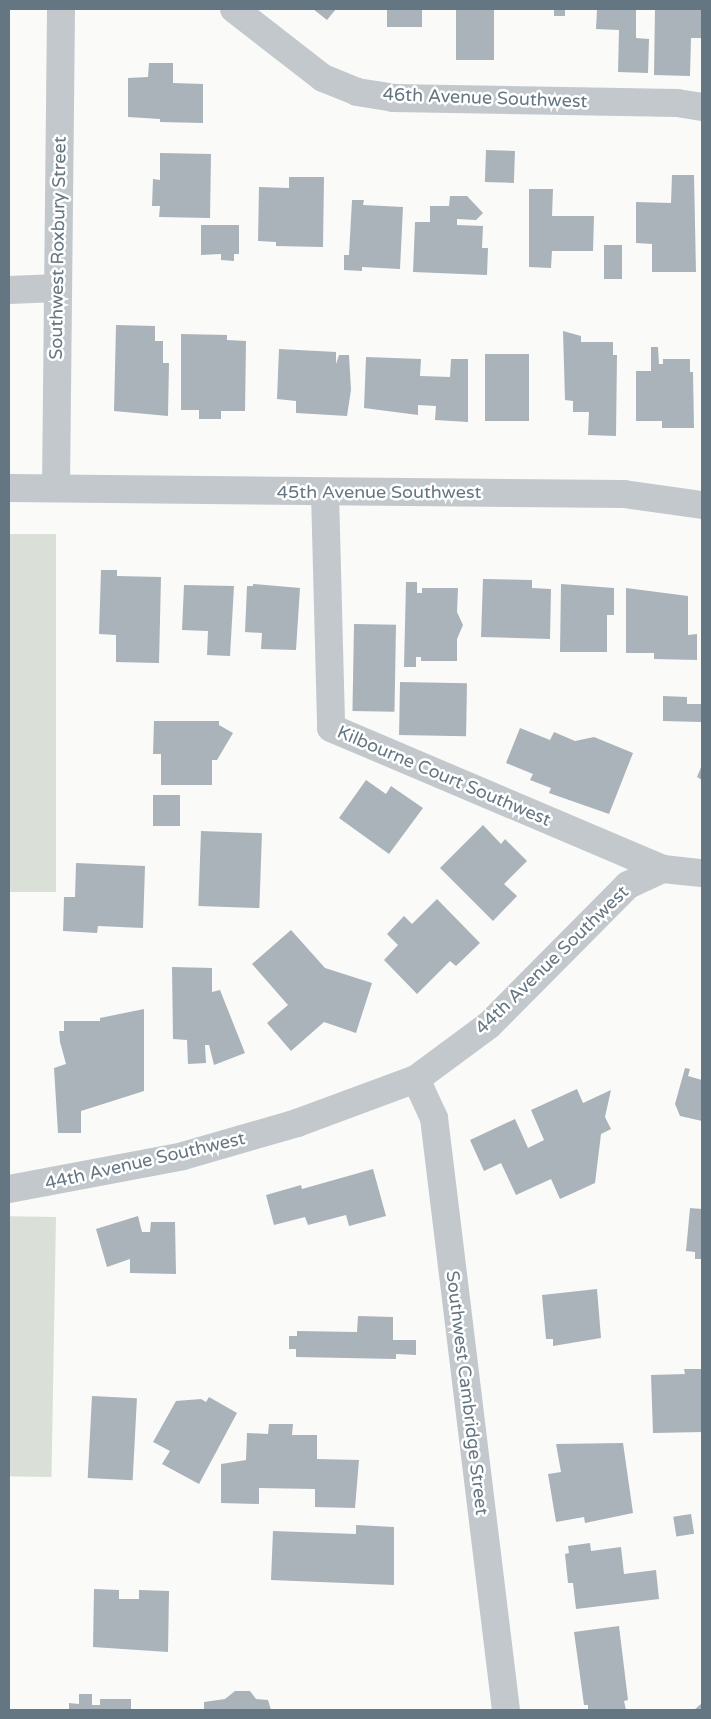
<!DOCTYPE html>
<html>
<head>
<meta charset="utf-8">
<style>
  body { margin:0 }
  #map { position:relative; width:711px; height:1719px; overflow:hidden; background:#fafaf8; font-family:"Varela Round",sans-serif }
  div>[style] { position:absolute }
  .green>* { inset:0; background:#dadfd7; transform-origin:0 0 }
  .building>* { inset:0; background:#aab3b9; transform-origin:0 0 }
  .minor>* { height:28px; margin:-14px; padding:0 14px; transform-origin:14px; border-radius:14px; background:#c3c8cc }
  span { translate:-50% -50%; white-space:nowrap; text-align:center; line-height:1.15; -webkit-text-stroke:5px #fff; paint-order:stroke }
  .street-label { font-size:18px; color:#657683 }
  .frame { position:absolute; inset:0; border:10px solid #657683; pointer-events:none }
</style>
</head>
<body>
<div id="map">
  <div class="green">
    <i style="left:56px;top:534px;width:358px;height:47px;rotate:90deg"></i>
    <i style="left:56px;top:1217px;width:260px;height:47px;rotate:91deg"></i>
  </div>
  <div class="building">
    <i style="clip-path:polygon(313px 9px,336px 9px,327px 20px)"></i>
    <i style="left:387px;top:9px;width:35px;height:18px"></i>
    <i style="left:456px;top:9px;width:38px;height:51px"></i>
    <i style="left:554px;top:9px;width:11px;height:7px"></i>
    <i style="clip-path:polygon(597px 9px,636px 9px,636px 38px,649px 39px,648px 73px,618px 72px,619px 30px,596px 29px)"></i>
    <i style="clip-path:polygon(655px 9px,702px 9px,702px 38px,691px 38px,690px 76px,654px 75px)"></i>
    <i style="clip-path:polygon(149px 63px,173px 63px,173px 83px,203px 84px,203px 123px,160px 122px,160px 119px,128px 117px,128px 78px,148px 77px)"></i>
    <i style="left:486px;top:150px;width:29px;height:32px;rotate:2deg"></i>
    <i style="clip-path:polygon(160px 153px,211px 154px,210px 218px,159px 217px,160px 206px,152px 206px,153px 179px,160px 180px)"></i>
    <i style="clip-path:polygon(672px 175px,694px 175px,696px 272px,652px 272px,652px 244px,636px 243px,636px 202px,671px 203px)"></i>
    <i style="clip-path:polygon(289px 177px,324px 177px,323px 247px,276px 246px,276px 242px,258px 241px,259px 187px,289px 188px)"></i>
    <i style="clip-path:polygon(529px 189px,553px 189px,552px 216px,594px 216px,593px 251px,552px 251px,551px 268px,529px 267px)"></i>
    <i style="clip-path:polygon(450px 196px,467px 196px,483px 213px,476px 220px,457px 219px,457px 225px,483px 226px,482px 248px,488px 248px,487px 275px,413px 272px,415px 222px,430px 222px,430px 206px,449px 206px)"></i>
    <i style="clip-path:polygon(352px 200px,364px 200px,363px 205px,403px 207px,400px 269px,362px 267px,362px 271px,344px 270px,344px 255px,349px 255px)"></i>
    <i style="clip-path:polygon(201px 225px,239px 225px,239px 254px,234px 254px,234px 261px,221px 260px,221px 254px,201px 255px)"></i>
    <i style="left:604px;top:245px;width:18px;height:34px"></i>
    <i style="clip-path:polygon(116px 325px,155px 326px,155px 341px,163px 341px,163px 363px,169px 363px,168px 416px,114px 411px)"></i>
    <i style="clip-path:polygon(563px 331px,581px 336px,581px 342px,613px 342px,613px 355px,617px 355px,616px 436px,588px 435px,589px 412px,573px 412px,573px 401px,565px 400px)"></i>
    <i style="clip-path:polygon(181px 334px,227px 335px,227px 340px,246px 341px,245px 411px,221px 411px,221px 419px,199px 419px,199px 410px,181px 410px)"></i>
    <i style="clip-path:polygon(651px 347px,658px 347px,659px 364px,663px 364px,663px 359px,690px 359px,690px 372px,693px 372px,694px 428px,662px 428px,662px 421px,636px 421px,636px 371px,651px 371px)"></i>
    <i style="clip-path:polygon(279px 349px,336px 352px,336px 364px,339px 355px,349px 355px,351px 390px,347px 416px,296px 413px,296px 401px,277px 399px)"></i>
    <i style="left:485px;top:354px;width:44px;height:67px"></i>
    <i style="clip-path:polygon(366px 357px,421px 359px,420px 376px,450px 377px,451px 359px,468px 359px,468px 422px,435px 420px,436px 406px,418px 405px,418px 415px,364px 408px)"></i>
    <i style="clip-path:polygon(101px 570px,117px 570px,117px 576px,161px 577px,159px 663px,116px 662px,116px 635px,99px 634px)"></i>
    <i style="clip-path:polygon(483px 579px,532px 580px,532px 588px,551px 589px,550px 639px,481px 637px)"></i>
    <i style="clip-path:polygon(406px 582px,417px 582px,417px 593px,422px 593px,422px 588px,458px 588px,457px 612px,463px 625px,457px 639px,457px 661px,421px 661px,421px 657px,416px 657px,416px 667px,404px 667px)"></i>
    <i style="clip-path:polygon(253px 584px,300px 588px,296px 650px,261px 649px,262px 633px,245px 632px,247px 586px,253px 586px)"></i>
    <i style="clip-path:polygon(561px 584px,614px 588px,614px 615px,607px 615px,607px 652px,560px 652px)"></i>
    <i style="clip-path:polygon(184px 585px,234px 586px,230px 656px,207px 655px,208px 631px,182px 630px)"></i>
    <i style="clip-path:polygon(626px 588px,688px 596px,688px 635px,697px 634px,697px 660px,654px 659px,654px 653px,626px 653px)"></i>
    <i style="left:354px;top:624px;width:42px;height:87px;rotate:1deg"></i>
    <i style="left:400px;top:682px;width:67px;height:53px;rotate:1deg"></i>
    <i style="clip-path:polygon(663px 696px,687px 697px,687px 704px,702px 704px,702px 722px,663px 721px)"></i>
    <i style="clip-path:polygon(154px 721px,219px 721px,219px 725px,233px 733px,217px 760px,212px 760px,212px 785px,161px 785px,161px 754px,153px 754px)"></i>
    <i style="clip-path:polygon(520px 728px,550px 740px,554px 732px,575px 741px,594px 737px,633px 753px,609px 814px,549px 793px,551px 788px,530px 780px,533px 774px,506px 763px)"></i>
    <i style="clip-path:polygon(702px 765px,702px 780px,697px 777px)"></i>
    <i style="clip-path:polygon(366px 780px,386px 794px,391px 786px,423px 808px,389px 854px,339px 818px)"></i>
    <i style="left:153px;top:795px;width:27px;height:31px"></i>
    <i style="clip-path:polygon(483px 825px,501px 844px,505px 839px,527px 861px,504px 884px,517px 896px,493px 921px,440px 868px)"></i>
    <i style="left:201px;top:831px;width:61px;height:75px;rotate:2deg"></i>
    <i style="clip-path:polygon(76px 863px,145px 866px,143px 928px,98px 926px,97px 933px,63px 931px,64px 897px,75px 897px)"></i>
    <i style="clip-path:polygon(437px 899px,480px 943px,456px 966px,450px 961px,417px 994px,384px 960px,398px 945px,387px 934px,404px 916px,412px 924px)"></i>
    <i style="clip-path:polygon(291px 930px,325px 968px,372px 983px,356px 1033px,324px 1022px,291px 1051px,267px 1023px,288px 1005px,252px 964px)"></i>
    <i style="clip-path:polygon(172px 967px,212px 968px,212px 992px,220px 990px,245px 1053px,214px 1065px,209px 1045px,205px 1045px,206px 1063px,188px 1064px,187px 1040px,173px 1039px)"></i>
    <i style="clip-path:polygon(144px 1009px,144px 1091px,81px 1111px,81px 1133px,58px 1133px,54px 1068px,66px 1064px,60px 1042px,59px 1031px,64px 1031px,64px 1021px,100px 1021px,100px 1018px)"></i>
    <i style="clip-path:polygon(685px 1068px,690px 1069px,688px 1076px,702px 1080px,702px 1121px,680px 1116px,675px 1104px)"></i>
    <i style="clip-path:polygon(577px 1089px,583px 1103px,611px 1090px,605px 1117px,611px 1129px,601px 1134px,595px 1183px,560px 1199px,551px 1179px,516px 1195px,501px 1163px,484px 1171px,470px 1140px,515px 1119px,528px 1148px,544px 1140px,531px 1110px)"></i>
    <i style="clip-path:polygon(373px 1169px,386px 1216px,349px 1226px,346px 1215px,308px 1225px,305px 1217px,274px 1225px,266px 1195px,301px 1185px,302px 1189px)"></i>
    <i style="clip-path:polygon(690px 1208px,702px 1209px,702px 1259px,695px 1259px,695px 1252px,686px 1251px)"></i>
    <i style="clip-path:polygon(138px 1216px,142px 1232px,150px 1232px,151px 1222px,175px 1222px,176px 1274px,130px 1273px,130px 1259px,107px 1267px,96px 1229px)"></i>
    <i style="clip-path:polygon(597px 1289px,601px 1338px,553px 1346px,553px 1339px,546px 1339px,542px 1295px)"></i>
    <i style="clip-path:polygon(358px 1316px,393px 1317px,393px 1340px,416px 1340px,416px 1355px,396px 1354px,396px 1359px,296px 1357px,296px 1349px,289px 1349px,289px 1336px,297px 1336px,297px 1331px,357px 1332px)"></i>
    <i style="clip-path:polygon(684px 1369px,702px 1369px,702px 1432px,653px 1433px,651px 1375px,685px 1374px)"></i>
    <i style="left:92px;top:1396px;width:45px;height:82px;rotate:3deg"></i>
    <i style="clip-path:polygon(209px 1397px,237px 1413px,199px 1484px,162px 1464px,170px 1451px,153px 1442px,176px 1401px,201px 1399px,206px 1402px)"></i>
    <i style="clip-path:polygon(269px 1424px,293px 1424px,292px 1435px,317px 1435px,317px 1459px,359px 1460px,355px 1508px,315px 1507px,315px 1489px,259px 1488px,259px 1504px,221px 1503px,221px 1464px,246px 1460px,247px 1433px,268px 1434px)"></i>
    <i style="clip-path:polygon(623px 1443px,633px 1513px,585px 1523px,584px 1517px,556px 1522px,548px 1474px,561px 1472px,556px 1444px)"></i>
    <i style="left:691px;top:1514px;width:20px;height:18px;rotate:81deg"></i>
    <i style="clip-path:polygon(356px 1525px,394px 1527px,394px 1585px,271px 1580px,273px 1531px,356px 1534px)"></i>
    <i style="clip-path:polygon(590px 1543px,591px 1551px,621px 1547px,624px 1574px,656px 1570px,659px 1599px,576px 1609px,573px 1583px,568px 1583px,565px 1554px,569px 1553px,568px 1546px)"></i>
    <i style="clip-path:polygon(94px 1589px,119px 1590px,119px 1599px,139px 1599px,139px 1590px,169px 1591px,168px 1652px,93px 1647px)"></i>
    <i style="clip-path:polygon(619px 1626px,628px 1700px,624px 1701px,626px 1710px,588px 1710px,588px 1705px,584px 1705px,574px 1632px)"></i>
    <i style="clip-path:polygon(235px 1691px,250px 1691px,256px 1699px,268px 1700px,271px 1710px,204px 1710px,204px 1702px,225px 1699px)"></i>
    <i style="clip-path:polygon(79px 1694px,92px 1694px,92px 1705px,100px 1705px,100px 1699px,131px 1699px,131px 1710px,69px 1710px,69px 1703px,79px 1704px)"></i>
    <i style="clip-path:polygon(702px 1703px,702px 1710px,694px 1710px)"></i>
  </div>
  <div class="minor">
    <i style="left:234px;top:9px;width:113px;rotate:37.8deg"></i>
    <i style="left:323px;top:78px;width:37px;rotate:22deg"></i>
    <i style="left:357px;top:92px;width:36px;rotate:9deg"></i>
    <i style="left:393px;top:98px;width:284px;rotate:1deg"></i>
    <i style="left:677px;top:103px;width:25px;rotate:9deg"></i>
    <i style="left:9px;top:290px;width:49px;rotate:-2.3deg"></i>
    <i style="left:9px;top:488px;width:615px;rotate:0.56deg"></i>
    <i style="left:624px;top:494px;width:79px;rotate:8deg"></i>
    <i style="left:56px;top:488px;width:479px;rotate:-89.4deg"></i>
    <i style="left:325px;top:493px;width:235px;rotate:88.5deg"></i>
    <i style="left:331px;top:728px;width:361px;rotate:23deg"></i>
    <i style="left:416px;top:1079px;width:43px;rotate:65.2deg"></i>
    <i style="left:434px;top:1118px;width:596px;rotate:83.07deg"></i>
    <i style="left:9px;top:1189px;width:177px;rotate:-10.7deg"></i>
    <i style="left:183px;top:1156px;width:119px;rotate:-16.1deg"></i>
    <i style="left:297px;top:1123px;width:127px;rotate:-20.3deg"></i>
    <i style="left:416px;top:1079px;width:91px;rotate:-36.5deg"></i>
    <i style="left:489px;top:1025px;width:197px;rotate:-45.2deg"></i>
    <i style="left:628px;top:885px;width:38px;rotate:-25deg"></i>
    <i style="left:663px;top:869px;width:39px;rotate:6deg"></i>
  </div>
  <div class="street-label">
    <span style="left:485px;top:98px;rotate:2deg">46th Avenue Southwest</span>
    <span style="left:58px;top:248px;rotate:-89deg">Southwest Roxbury Street</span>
    <span style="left:379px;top:492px">45th Avenue Southwest</span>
    <span style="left:444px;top:776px;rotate:23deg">Kilbourne Court Southwest</span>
    <span style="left:552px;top:960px;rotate:-44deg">44th Avenue Southwest</span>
    <span style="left:145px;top:1161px;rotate:-13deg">44th Avenue Southwest</span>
    <span style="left:467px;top:1393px;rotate:83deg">Southwest Cambridge Street</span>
  </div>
  <div class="frame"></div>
</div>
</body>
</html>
